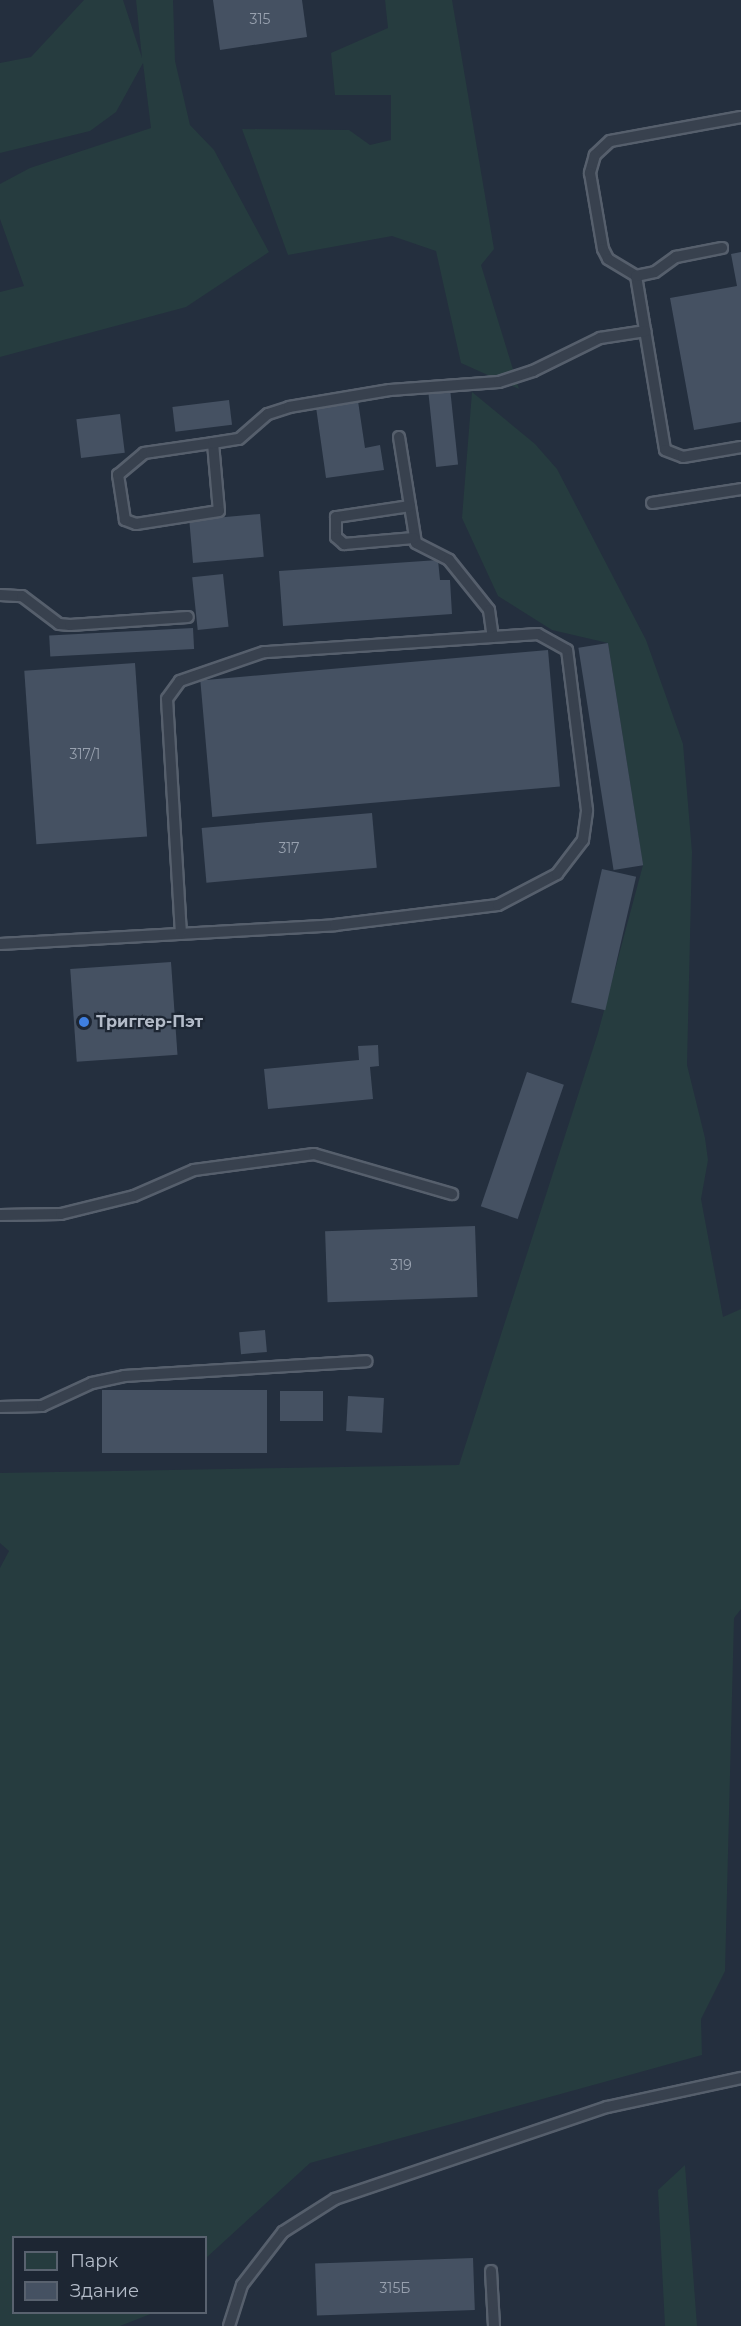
<!DOCTYPE html>
<html>
<head>
<meta charset="utf-8">
<style>
  body { margin:0 }
  #map { position:relative; width:741px; height:2326px; overflow:hidden; background:#242f3e; font-family:Montserrat,sans-serif }
  div>[style] { position:absolute }
  .green>* { inset:0; background:#263c3f }
  .building>* { inset:0; background:#455162; transform-origin:0 0 }
  .roads { filter:drop-shadow(2px 0 #565f6c) drop-shadow(-2px 0 #565f6c) drop-shadow(0 2px #565f6c) drop-shadow(0 -2px #565f6c) }
  .service>* { height:10px; margin:-5px; padding:0 5px; transform-origin:5px; border-radius:5px; background:#38414e }
  .dots>* { width:16px; height:16px; translate:-50% -50%; box-sizing:border-box; border:3px solid #1d2633; border-radius:50% }
  span { translate:-50% -50%; white-space:nowrap; text-align:center; line-height:1.15; -webkit-text-stroke:4.5px #1d2633; paint-order:stroke }
  .number-label { font-size:14px; color:#98a1af }
  .number-label span { -webkit-text-stroke-width:0 }
  .poi-label { font-size:16px; color:#b4bcc9; font-weight:700 }
  .left { translate:0 -50%; text-align:left }
  .legend { position:absolute; left:12px; top:2236px; width:195px; height:78px; box-sizing:border-box; background:#1d2633; border:2px solid #59626f; margin:0; padding:8px 10px; list-style:none; font-size:18px; color:#b4bcc9 }
  .legend li { display:flex; align-items:center; gap:12px; height:30px }
  .legend b { width:30px; border:2px solid #59626f }
</style>
</head>
<body>
<div id="map">
  <div class="green">
    <i style="clip-path:polygon(84px 0,123px 0,142px 58px,136px 0,173px 0,175px 61px,190px 125px,214px 150px,269px 252px,186px 307px,0 357px,0 292px,24px 286px,0 219px,0 184px,30px 168px,151px 128px,143px 63px,116px 112px,90px 131px,0 153px,0 63px,31px 57px)"></i>
    <i style="clip-path:polygon(385px 0,452px 0,494px 249px,481px 265px,519px 389px,461px 363px,436px 251px,392px 236px,288px 255px,242px 129px,349px 130px,370px 145px,391px 140px,391px 95px,335px 95px,331px 53px,388px 28px)"></i>
    <i style="clip-path:polygon(472px 392px,535px 444px,557px 469px,646px 640px,683px 744px,692px 852px,687px 1065px,705px 1138px,708px 1160px,701px 1199px,723px 1317px,741px 1309px,741px 1609px,734px 1618px,725px 1971px,701px 2019px,702px 2055px,310px 2163px,206px 2258px,206px 2238px,14px 2238px,14px 2312px,153px 2313px,120px 2326px,0 2326px,0 1568px,9px 1551px,0 1543px,0 1473px,459px 1465px,598px 1033px,643px 865px,608px 643px,552px 630px,498px 596px,462px 518px)"></i>
    <i style="clip-path:polygon(685px 2165px,697px 2326px,665px 2326px,658px 2190px)"></i>
  </div>
  <div class="building">
    <i style="clip-path:polygon(213px 0,302px 0,307px 37px,220px 50px)"></i>
    <i style="clip-path:polygon(741px 252px,741px 422px,694px 430px,670px 298px,737px 286px,731px 254px)"></i>
    <i style="left:450px;top:388px;width:77px;height:22px;rotate:84deg"></i>
    <i style="left:229px;top:400px;width:25px;height:57px;rotate:83deg"></i>
    <i style="clip-path:polygon(358px 401px,365px 448px,380px 445px,384px 470px,326px 478px,316px 407px)"></i>
    <i style="left:120px;top:414px;width:39px;height:44px;rotate:83deg"></i>
    <i style="left:260px;top:514px;width:43px;height:71px;rotate:85deg"></i>
    <i style="clip-path:polygon(438px 560px,440px 580px,450px 580px,452px 614px,283px 626px,279px 571px)"></i>
    <i style="left:223px;top:574px;width:53px;height:31px;rotate:84deg"></i>
    <i style="left:193px;top:628px;width:21px;height:144px;rotate:87deg"></i>
    <i style="left:608px;top:643px;width:225px;height:30px;rotate:81deg"></i>
    <i style="left:548px;top:650px;width:137px;height:349px;rotate:85deg"></i>
    <i style="left:135px;top:663px;width:174px;height:111px;rotate:86deg"></i>
    <i style="left:372px;top:813px;width:55px;height:171px;rotate:85deg"></i>
    <i style="left:602px;top:869px;width:35px;height:137px;rotate:13deg"></i>
    <i style="left:171px;top:962px;width:93px;height:101px;rotate:86deg"></i>
    <i style="clip-path:polygon(378px 1045px,379px 1066px,370px 1067px,373px 1099px,268px 1109px,264px 1069px,359px 1060px,358px 1046px)"></i>
    <i style="left:527px;top:1072px;width:39px;height:142px;rotate:19deg"></i>
    <i style="left:475px;top:1226px;width:71px;height:150px;rotate:88deg"></i>
    <i style="left:265px;top:1330px;width:22px;height:26px;rotate:85deg"></i>
    <i style="left:267px;top:1390px;width:63px;height:165px;rotate:90deg"></i>
    <i style="left:280px;top:1391px;width:43px;height:30px"></i>
    <i style="left:348px;top:1396px;width:36px;height:35px;rotate:3deg"></i>
    <i style="left:473px;top:2258px;width:52px;height:158px;rotate:88deg"></i>
  </div>
  <div class="roads">
    <div class="service">
      <i style="left:741px;top:117px;width:133px;rotate:169.6deg"></i>
      <i style="left:610px;top:141px;width:21px;rotate:137deg"></i>
      <i style="left:595px;top:155px;width:19px;rotate:106deg"></i>
      <i style="left:590px;top:173px;width:77px;rotate:80.3deg"></i>
      <i style="left:603px;top:249px;width:11px;rotate:63deg"></i>
      <i style="left:608px;top:259px;width:33px;rotate:31deg"></i>
      <i style="left:636px;top:276px;width:176px;rotate:80.5deg"></i>
      <i style="left:665px;top:450px;width:19px;rotate:21deg"></i>
      <i style="left:683px;top:457px;width:59px;rotate:-9.8deg"></i>
      <i style="left:636px;top:276px;width:19px;rotate:-12deg"></i>
      <i style="left:655px;top:272px;width:26px;rotate:-36deg"></i>
      <i style="left:676px;top:257px;width:47px;rotate:-11.1deg"></i>
      <i style="left:399px;top:437px;width:107px;rotate:80.9deg"></i>
      <i style="left:416px;top:543px;width:37px;rotate:27deg"></i>
      <i style="left:449px;top:560px;width:64px;rotate:51.3deg"></i>
      <i style="left:489px;top:610px;width:27px;rotate:82deg"></i>
      <i style="left:213px;top:443px;width:68px;rotate:85deg"></i>
      <i style="left:219px;top:511px;width:84px;rotate:171.1deg"></i>
      <i style="left:136px;top:524px;width:12px;rotate:-160deg"></i>
      <i style="left:125px;top:520px;width:46px;rotate:-98.8deg"></i>
      <i style="left:118px;top:475px;width:34px;rotate:-40deg"></i>
      <i style="left:144px;top:453px;width:7px;rotate:-8deg"></i>
      <i style="left:151px;top:452px;width:63px;rotate:-8.3deg"></i>
      <i style="left:213px;top:443px;width:26px;rotate:-9deg"></i>
      <i style="left:239px;top:439px;width:38px;rotate:-41deg"></i>
      <i style="left:268px;top:414px;width:22px;rotate:-18deg"></i>
      <i style="left:289px;top:407px;width:102px;rotate:-9.6deg"></i>
      <i style="left:390px;top:390px;width:109px;rotate:-4.2deg"></i>
      <i style="left:499px;top:382px;width:36px;rotate:-18deg"></i>
      <i style="left:533px;top:371px;width:75px;rotate:-26.2deg"></i>
      <i style="left:600px;top:338px;width:46px;rotate:-8.8deg"></i>
      <i style="left:652px;top:503px;width:90px;rotate:-8.9deg"></i>
      <i style="left:410px;top:506px;width:75px;rotate:171.5deg"></i>
      <i style="left:336px;top:517px;width:20px;rotate:90deg"></i>
      <i style="left:336px;top:537px;width:11px;rotate:41deg"></i>
      <i style="left:344px;top:544px;width:70px;rotate:-4.9deg"></i>
      <i style="left:0;top:595px;width:22px;rotate:3deg"></i>
      <i style="left:22px;top:596px;width:46px;rotate:37.1deg"></i>
      <i style="left:59px;top:624px;width:11px;rotate:5deg"></i>
      <i style="left:70px;top:625px;width:118px;rotate:-3.9deg"></i>
      <i style="left:0;top:944px;width:336px;rotate:-3.2deg"></i>
      <i style="left:335px;top:925px;width:164px;rotate:-7deg"></i>
      <i style="left:498px;top:905px;width:67px;rotate:-27.7deg"></i>
      <i style="left:557px;top:874px;width:43px;rotate:-52.6deg"></i>
      <i style="left:583px;top:840px;width:30px;rotate:-82deg"></i>
      <i style="left:587px;top:810px;width:161px;rotate:-97.1deg"></i>
      <i style="left:567px;top:650px;width:33px;rotate:-151deg"></i>
      <i style="left:538px;top:634px;width:275px;rotate:176.2deg"></i>
      <i style="left:264px;top:652px;width:89px;rotate:161deg"></i>
      <i style="left:180px;top:681px;width:22px;rotate:126deg"></i>
      <i style="left:167px;top:699px;width:235px;rotate:86.6deg"></i>
      <i style="left:0;top:1215px;width:61px;rotate:-0.9deg"></i>
      <i style="left:61px;top:1214px;width:75px;rotate:-13.9deg"></i>
      <i style="left:134px;top:1196px;width:65px;rotate:-23.4deg"></i>
      <i style="left:194px;top:1170px;width:121px;rotate:-7.6deg"></i>
      <i style="left:314px;top:1154px;width:144px;rotate:16.2deg"></i>
      <i style="left:0;top:1407px;width:42px;rotate:-1.4deg"></i>
      <i style="left:42px;top:1406px;width:55px;rotate:-24.7deg"></i>
      <i style="left:92px;top:1383px;width:33px;rotate:-12deg"></i>
      <i style="left:124px;top:1376px;width:243px;rotate:-3.5deg"></i>
      <i style="left:491px;top:2271px;width:55px;rotate:86.9deg"></i>
      <i style="left:229px;top:2326px;width:43px;rotate:-72.4deg"></i>
      <i style="left:242px;top:2285px;width:67px;rotate:-52.3deg"></i>
      <i style="left:283px;top:2232px;width:62px;rotate:-32.4deg"></i>
      <i style="left:335px;top:2199px;width:287px;rotate:-18.7deg"></i>
      <i style="left:607px;top:2107px;width:137px;rotate:-12.2deg"></i>
    </div>
  </div>
  <div class="dots">
    <i style="left:84px;top:1022px;background:#3f7fe0"></i>
  </div>
  <div class="number-label">
    <span style="left:260px;top:19px">315</span>
    <span style="left:85px;top:754px">317/1</span>
    <span style="left:289px;top:848px">317</span>
    <span style="left:401px;top:1265px">319</span>
    <span style="left:395px;top:2288px">315Б</span>
  </div>
  <div class="poi-label">
    <span class="left" style="left:96px;top:1022px">Триггер-Пэт</span>
  </div>
  <ul class="legend">
  <li><b style="height:16px;background:#263c3f"></b>Парк</li>
  <li><b style="height:16px;background:#455162"></b>Здание</li>
  </ul>
</div>
</body>
</html>
